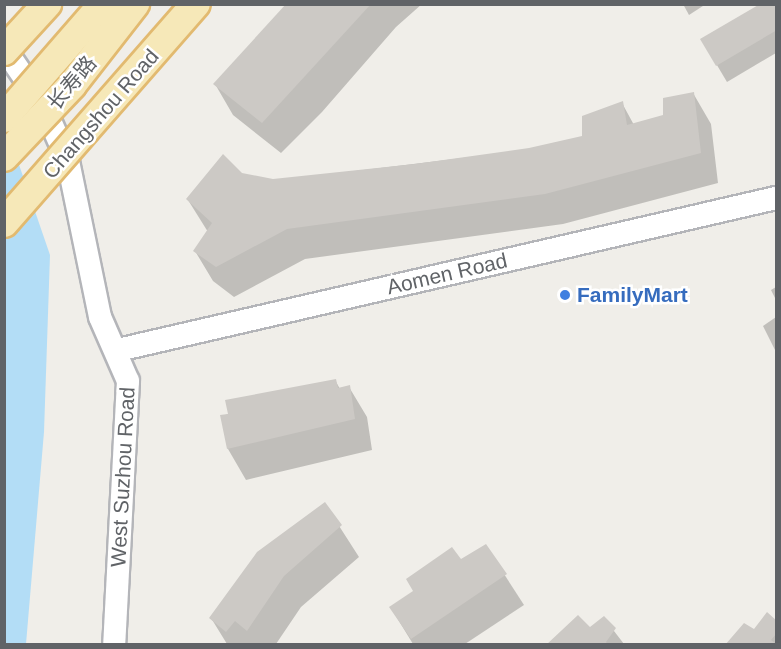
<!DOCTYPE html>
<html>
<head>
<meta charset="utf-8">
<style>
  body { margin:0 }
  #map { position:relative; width:781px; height:649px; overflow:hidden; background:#f0eee9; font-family:Arial,"Noto Sans SC",sans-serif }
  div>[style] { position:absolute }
  .water>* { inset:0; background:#b3ddf6 }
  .shadow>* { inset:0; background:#0003 }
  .building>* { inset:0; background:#ccc9c5 }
  .roads { filter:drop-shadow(2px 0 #b4b5b9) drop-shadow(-2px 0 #b4b5b9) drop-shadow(0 2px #b4b5b9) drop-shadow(0 -2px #b4b5b9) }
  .minor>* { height:22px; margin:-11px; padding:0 11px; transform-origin:11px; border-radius:11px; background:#fff }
  .bridges { filter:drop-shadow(2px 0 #e2ba70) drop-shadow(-2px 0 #e2ba70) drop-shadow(0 2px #e2ba70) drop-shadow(0 -2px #e2ba70) }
  .major-bridge>* { height:28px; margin:-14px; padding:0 14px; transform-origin:14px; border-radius:14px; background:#f6e8b8 }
  .dots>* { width:16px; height:16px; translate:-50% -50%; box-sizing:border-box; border:3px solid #fff; border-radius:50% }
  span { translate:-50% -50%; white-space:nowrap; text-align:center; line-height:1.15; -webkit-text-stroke:5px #fff; paint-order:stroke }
  .street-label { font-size:21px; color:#606367 }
  .shop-label { font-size:21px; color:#366cbe; font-weight:700 }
  .left { translate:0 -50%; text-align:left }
  .frame { position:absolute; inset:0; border:6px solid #606367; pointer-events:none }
</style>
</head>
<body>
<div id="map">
  <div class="water">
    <i style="clip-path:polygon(4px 121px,50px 255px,44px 432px,26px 644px,4px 644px)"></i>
  </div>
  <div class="shadow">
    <i style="clip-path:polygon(289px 4px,422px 4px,396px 27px,322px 112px,281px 153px,233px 115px,215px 84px)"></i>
    <i style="clip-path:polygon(683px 4px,706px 4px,689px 15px)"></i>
    <i style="clip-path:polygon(776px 4px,776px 53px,727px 82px,702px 40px)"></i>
    <i style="clip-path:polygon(693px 93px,711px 124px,718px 183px,563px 224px,305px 259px,234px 297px,213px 281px,195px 251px,208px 232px,188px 200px,241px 175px,273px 181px,529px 150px,583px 137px,622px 103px,634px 125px,664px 116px)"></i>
    <i style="clip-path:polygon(776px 287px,776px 300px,771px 290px)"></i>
    <i style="clip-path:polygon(776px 317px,776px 352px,763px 326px)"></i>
    <i style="clip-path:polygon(335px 380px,340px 389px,349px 387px,367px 417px,372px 450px,246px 480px,228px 449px,222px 416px)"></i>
    <i style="clip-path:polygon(325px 504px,359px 557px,301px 607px,276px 644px,227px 644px,211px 618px)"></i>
    <i style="clip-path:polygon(486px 546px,524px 605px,465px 644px,413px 644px,391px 608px)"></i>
    <i style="clip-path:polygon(604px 618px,624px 644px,548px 644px,590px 629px)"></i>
    <i style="clip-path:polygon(776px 624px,776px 644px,727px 644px,755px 631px)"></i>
  </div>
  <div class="building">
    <i style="clip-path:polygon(286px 4px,371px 4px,262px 123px,213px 84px)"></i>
    <i style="clip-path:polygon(760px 4px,777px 4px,777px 30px,716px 66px,700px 39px)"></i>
    <i style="clip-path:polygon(694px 92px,701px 153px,545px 194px,287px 229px,216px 267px,193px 251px,212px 223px,186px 199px,223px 154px,242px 173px,273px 179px,415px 164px,529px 148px,582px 136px,582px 116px,623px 101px,627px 125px,663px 115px,663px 98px)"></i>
    <i style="clip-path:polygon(336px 379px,338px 388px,350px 385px,355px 419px,227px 449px,220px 415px,228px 414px,225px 400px)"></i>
    <i style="clip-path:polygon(325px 502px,342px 525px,284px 576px,247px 631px,235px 621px,226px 632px,209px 618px,257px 552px)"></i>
    <i style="clip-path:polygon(486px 544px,507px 574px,411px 639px,389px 607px,413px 591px,406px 579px,452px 547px,461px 559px)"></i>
    <i style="clip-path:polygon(767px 612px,777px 621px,777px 633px,771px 640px,777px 645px,725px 645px,744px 623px,754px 629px)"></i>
    <i style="clip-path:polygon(578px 615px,590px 627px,604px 616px,616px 628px,606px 642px,608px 645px,546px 645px)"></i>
  </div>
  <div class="roads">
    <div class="minor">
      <i style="left:4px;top:48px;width:69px;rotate:55.6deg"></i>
      <i style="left:43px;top:105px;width:61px;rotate:65.9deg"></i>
      <i style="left:68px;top:161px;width:159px;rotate:78.4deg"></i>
      <i style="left:100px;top:317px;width:70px;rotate:66.4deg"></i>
      <i style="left:128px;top:381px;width:263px;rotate:93deg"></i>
      <i style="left:118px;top:350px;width:675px;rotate:-13.01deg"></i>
    </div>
  </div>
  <div class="bridges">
    <div class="major-bridge">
      <i style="left:4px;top:51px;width:64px;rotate:-47.5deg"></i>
      <i style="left:4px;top:118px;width:151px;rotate:-49deg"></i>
      <i style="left:4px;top:157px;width:99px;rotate:-46.6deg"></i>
      <i style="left:72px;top:85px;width:103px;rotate:-52.1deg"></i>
      <i style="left:4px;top:223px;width:291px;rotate:-48.8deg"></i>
    </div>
  </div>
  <div class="dots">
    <i style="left:565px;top:295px;background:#3f7fe0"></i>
  </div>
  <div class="street-label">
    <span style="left:72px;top:83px;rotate:-50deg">长寿路</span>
    <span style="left:101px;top:114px;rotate:-49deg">Changshou Road</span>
    <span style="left:447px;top:274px;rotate:-13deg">Aomen Road</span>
    <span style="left:123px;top:477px;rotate:-87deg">West Suzhou Road</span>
  </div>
  <div class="shop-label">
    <span class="left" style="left:577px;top:295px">FamilyMart</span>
  </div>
  <div class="frame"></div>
</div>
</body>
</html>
